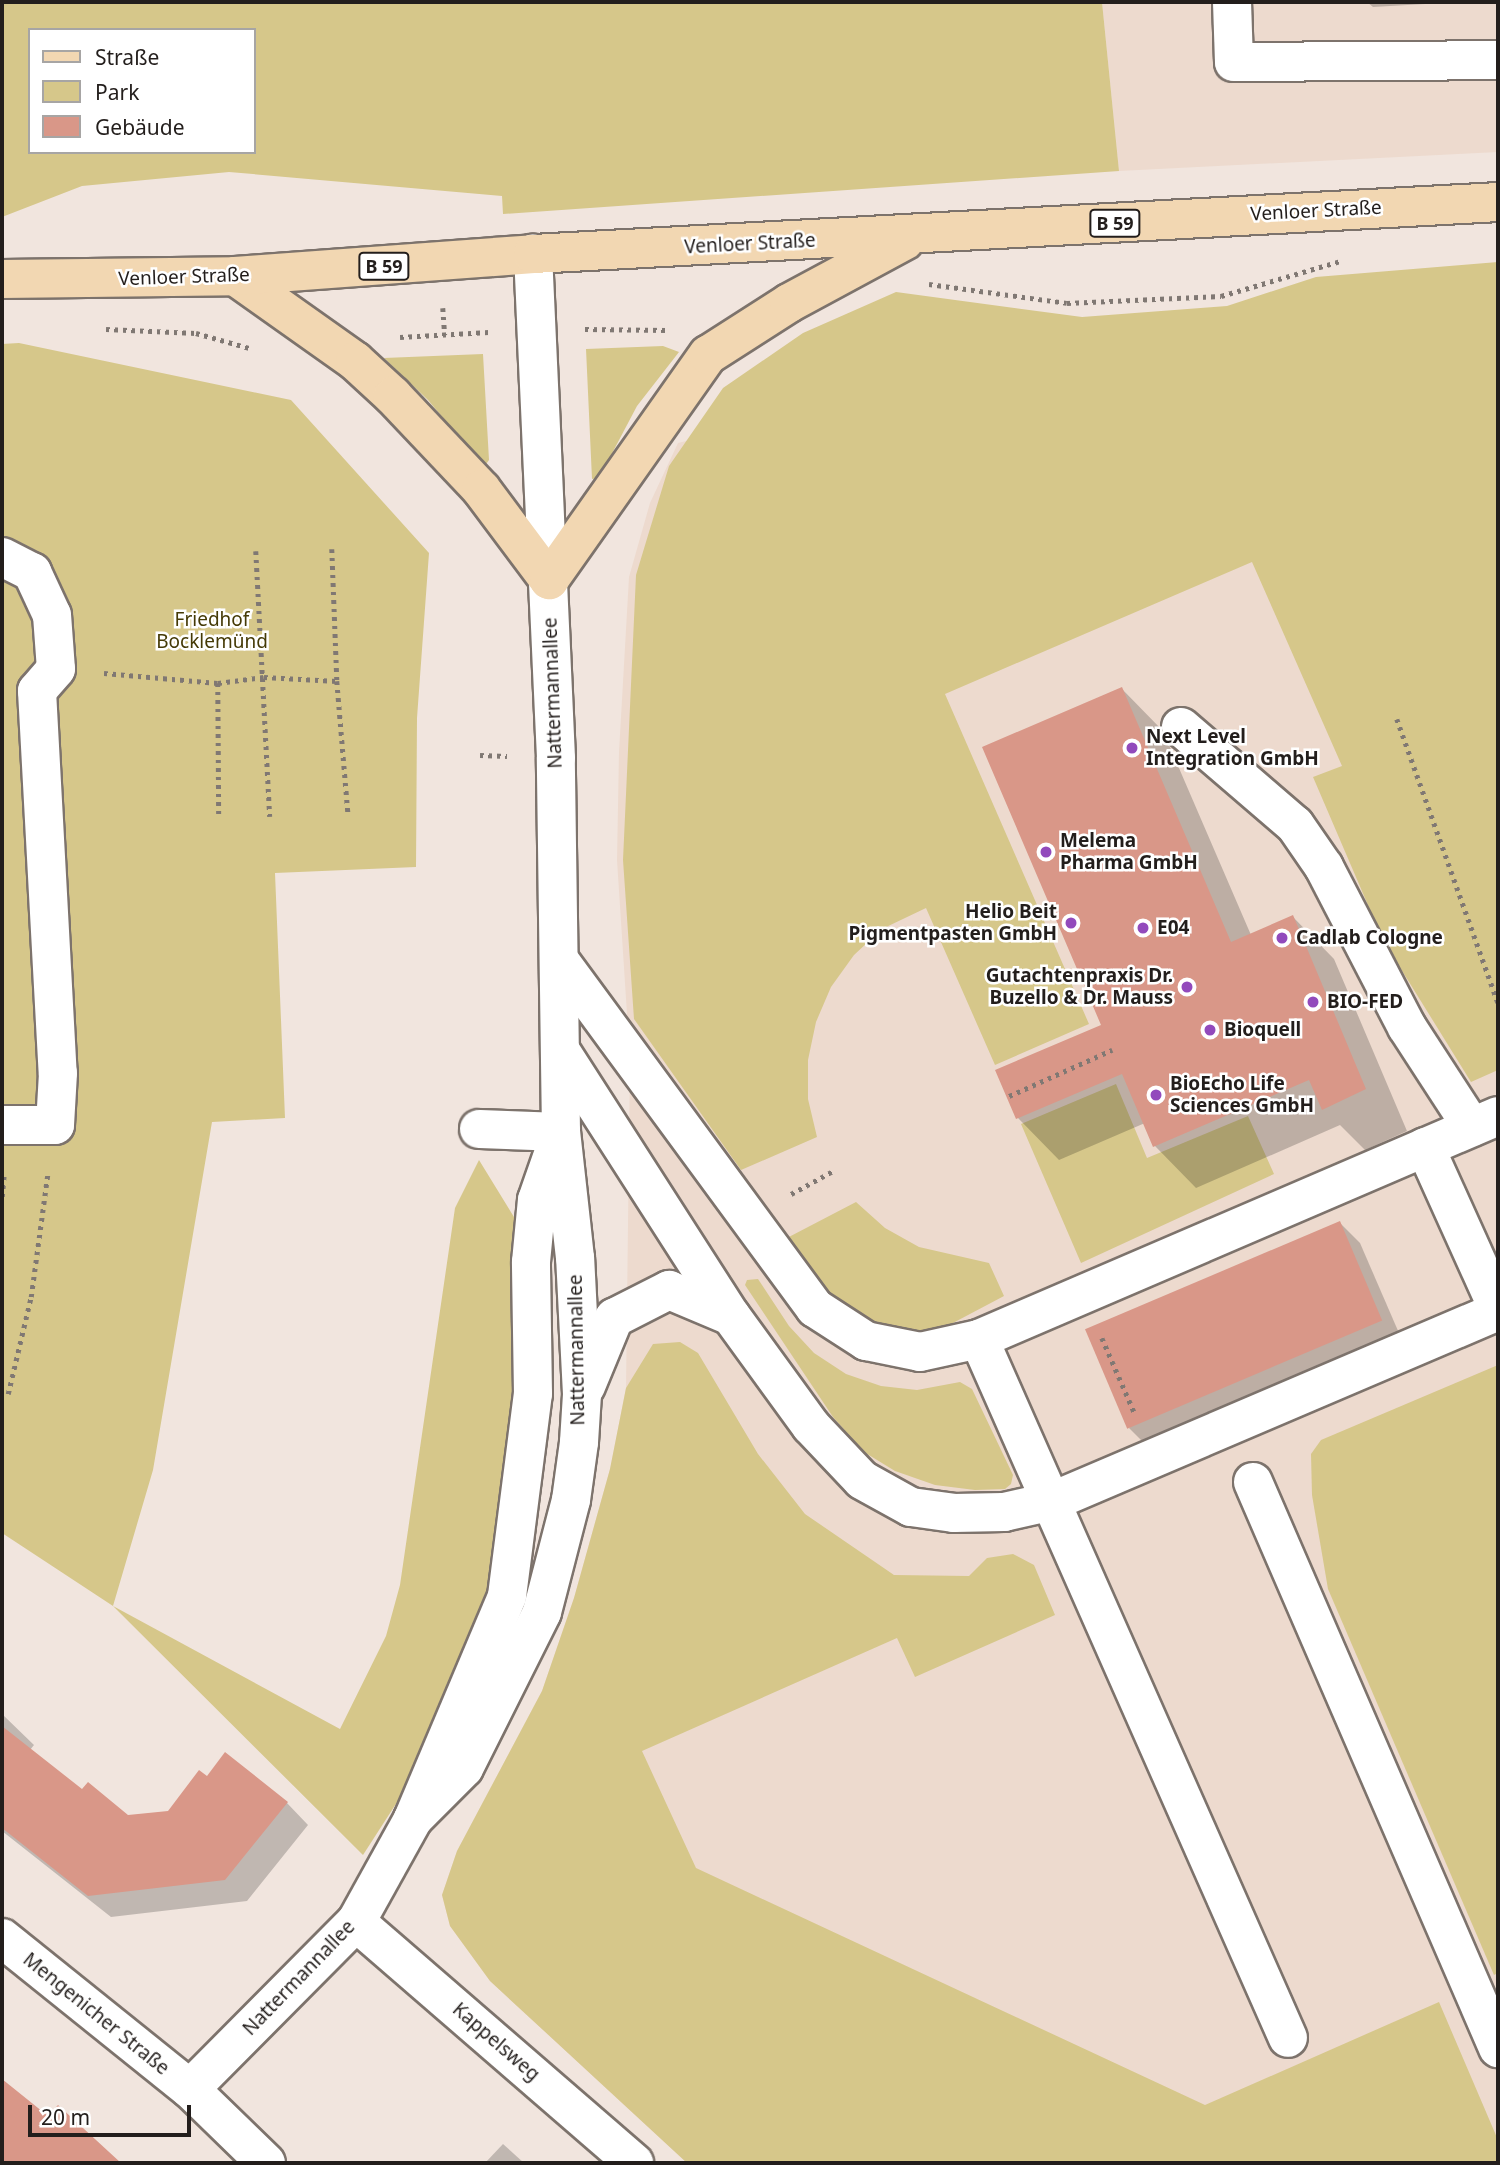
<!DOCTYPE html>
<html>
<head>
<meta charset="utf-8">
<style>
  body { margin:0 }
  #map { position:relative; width:1500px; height:2165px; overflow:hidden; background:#f1e5de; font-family:"Noto Sans",sans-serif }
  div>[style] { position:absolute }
  .built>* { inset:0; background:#eddace }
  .green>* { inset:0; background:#d6c78a }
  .shadow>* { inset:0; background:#0003 }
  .building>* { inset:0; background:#d99788; transform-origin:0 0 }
  .path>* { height:4.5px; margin-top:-2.25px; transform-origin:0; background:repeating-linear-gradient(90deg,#807873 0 3.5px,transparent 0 8.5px) }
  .roads { filter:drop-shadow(2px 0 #7d736c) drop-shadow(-2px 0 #7d736c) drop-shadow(0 2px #7d736c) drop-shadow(0 -2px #7d736c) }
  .minor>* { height:38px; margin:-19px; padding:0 19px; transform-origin:19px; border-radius:19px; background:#fff }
  .major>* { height:38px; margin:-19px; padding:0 19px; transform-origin:19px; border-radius:19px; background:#f2d7b2 }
  .dots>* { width:19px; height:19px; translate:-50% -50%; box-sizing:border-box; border:4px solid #fff; border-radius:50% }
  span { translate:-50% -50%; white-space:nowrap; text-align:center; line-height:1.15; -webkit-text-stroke:5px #fff; paint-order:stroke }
  .shield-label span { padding:2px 5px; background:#fff; border:2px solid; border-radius:5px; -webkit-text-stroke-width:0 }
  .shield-label { font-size:18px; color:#231e1c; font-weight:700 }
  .street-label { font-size:19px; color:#231e1c }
  .park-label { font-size:19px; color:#453a06 }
  .poi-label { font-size:19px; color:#231e1c; font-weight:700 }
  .left { translate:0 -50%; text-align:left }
  .right { translate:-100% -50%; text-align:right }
  .frame { position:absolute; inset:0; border:4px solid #231e1c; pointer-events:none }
  .legend { position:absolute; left:28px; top:28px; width:228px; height:126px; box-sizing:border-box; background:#fff; border:2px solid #a7a5a4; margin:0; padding:9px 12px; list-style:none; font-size:21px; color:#231e1c }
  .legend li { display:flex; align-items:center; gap:14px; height:35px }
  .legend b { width:35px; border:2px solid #a7a5a4 }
  .scale { position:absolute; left:28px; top:2105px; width:163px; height:32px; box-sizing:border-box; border:4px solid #231e1c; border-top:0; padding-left:9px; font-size:21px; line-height:24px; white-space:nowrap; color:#231e1c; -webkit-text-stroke:5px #fff; paint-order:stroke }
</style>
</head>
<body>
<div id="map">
  <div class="built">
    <i style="clip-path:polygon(1102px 2px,1498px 2px,1498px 152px,1119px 171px)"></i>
    <i style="clip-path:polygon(1498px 377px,1498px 2163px,687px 2163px,490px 1981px,450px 1926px,442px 1895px,457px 1851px,542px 1691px,574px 1598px,610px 1469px,626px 1388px,630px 1060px,617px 860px,619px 752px,629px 577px,650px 503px,678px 443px,826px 407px)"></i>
  </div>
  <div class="green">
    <i style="clip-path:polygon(evenodd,2px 2px,1102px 2px,1119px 171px,503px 214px,502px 196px,229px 172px,82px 186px,2px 217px,2px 2px,30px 30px,254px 30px,254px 152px,30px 152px,30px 30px)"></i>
    <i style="clip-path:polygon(1498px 262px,1498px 1070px,1471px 1082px,1383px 940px,1313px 777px,1342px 766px,1252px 562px,945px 694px,1089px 1024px,995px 1065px,926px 908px,882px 929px,854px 955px,831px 987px,816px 1022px,808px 1060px,808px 1099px,817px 1137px,741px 1170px,634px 1019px,623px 860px,636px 575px,669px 466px,723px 388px,803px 333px,896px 292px,1082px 317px,1227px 306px,1316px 277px)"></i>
    <i style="clip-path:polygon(19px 343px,291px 400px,429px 553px,417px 718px,416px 867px,275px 873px,285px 1118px,212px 1122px,153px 1470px,113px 1606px,340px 1729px,386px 1636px,400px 1585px,455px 1208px,479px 1160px,525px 1235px,513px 1472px,486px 1612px,430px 1751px,363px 1855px,113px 1606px,2px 1533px,2px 344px)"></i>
    <i style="clip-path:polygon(663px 346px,679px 352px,637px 406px,599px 478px,592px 479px,586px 349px)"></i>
    <i style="clip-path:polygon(483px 354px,489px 460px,484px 467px,428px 400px,384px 358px)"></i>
    <i style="clip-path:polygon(1116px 1084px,1147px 1158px,1248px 1116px,1274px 1174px,1081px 1263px,1021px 1124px)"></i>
    <i style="clip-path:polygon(856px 1202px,885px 1228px,919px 1247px,989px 1263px,1004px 1296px,934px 1333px,885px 1334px,821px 1295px,785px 1239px)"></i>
    <i style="clip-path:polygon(758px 1279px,789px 1326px,814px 1353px,846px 1374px,881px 1386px,917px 1390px,960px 1382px,972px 1389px,1013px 1475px,1011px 1484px,1005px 1489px,975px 1490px,935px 1485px,895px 1471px,864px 1452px,833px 1417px,745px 1285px,747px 1280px)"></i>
    <i style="clip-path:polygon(680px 1342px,698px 1353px,758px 1454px,805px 1514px,894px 1575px,969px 1576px,987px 1558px,1013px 1554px,1034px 1565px,1055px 1615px,915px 1677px,897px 1638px,642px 1751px,696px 1868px,1205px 2105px,1439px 2002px,1498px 2140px,1498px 2163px,687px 2163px,490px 1981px,450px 1926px,442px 1895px,457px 1851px,542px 1691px,574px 1598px,610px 1469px,626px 1388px,653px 1344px)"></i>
    <i style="clip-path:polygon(1498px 1365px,1498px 1973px,1494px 1975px,1328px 1589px,1312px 1495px,1311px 1454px,1321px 1440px)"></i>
  </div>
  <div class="shadow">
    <i style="clip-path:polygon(1367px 2px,1460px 2px,1373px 7px)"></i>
    <i style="clip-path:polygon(1122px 689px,1163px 731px,1251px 935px,1293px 917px,1334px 959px,1407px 1131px,1365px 1150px,1340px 1125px,1196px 1188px,1155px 1146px,1145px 1123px,1059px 1160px,1018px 1118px,997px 1071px,1104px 1026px)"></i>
    <i style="clip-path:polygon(1340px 1223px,1360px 1243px,1402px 1340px,1149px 1448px,1129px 1428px)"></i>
    <i style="clip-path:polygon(2px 1714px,34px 1745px,30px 1750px,83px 1792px,128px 1817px,169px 1813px,207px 1778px,287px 1803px,308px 1825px,247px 1901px,111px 1917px,2px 1831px)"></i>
    <i style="clip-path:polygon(2px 2082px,48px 2119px,58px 2107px,119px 2163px,3px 2163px)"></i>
    <i style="clip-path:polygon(503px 2144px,524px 2163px,485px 2163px)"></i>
  </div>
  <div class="building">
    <i style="clip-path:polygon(1122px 687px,1231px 942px,1293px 915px,1366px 1089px,1322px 1110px,1309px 1080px,1153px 1147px,1122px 1074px,1016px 1119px,995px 1070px,1101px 1025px,982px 747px)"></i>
    <i style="left:1340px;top:1221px;width:108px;height:277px;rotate:67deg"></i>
    <i style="clip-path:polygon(2px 1726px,82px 1789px,88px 1782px,128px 1815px,168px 1811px,199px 1770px,207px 1776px,225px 1752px,288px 1802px,225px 1880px,88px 1896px,2px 1828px)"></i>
    <i style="clip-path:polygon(2px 2079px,48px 2116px,58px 2105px,121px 2163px,2px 2163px)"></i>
  </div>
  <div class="path">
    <i style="left:929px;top:284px;width:139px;rotate:7.8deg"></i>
    <i style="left:1067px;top:303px;width:154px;rotate:-2.6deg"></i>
    <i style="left:1221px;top:296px;width:125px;rotate:-16.3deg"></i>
    <i style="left:443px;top:308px;width:27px;rotate:86deg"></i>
    <i style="left:106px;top:329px;width:90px;rotate:2.5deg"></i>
    <i style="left:196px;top:333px;width:55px;rotate:15.8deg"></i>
    <i style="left:585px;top:329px;width:82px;rotate:0.7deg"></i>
    <i style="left:400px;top:337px;width:89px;rotate:-3.2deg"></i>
    <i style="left:332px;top:549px;width:132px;rotate:87.8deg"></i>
    <i style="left:256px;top:551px;width:266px;rotate:87deg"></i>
    <i style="left:104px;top:673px;width:114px;rotate:5deg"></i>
    <i style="left:218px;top:683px;width:46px;rotate:-7.4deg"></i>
    <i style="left:264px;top:677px;width:73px;rotate:3.1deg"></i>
    <i style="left:337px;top:681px;width:132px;rotate:85.2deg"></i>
    <i style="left:218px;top:683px;width:132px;rotate:89.6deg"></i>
    <i style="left:1397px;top:719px;width:301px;rotate:70.4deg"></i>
    <i style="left:480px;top:755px;width:27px;rotate:2deg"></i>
    <i style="left:1009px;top:1096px;width:113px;rotate:-24.1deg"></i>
    <i style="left:791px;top:1194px;width:48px;rotate:-28.7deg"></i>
    <i style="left:2px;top:1197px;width:24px;rotate:-85deg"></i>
    <i style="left:1102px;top:1338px;width:83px;rotate:66.5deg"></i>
    <i style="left:8px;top:1394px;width:100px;rotate:-76.7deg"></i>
    <i style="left:31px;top:1297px;width:127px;rotate:-82.3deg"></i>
  </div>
  <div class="roads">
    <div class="minor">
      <i style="left:1232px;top:2px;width:60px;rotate:88.1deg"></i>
      <i style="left:1234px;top:62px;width:264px;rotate:-0.4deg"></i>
      <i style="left:2px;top:557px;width:34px;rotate:27deg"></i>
      <i style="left:32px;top:572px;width:47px;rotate:65.1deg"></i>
      <i style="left:52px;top:615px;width:54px;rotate:85.8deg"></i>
      <i style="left:56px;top:669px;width:29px;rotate:131deg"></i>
      <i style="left:37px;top:691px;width:383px;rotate:86.9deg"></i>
      <i style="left:58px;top:1073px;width:52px;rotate:93.3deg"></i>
      <i style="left:55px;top:1125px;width:53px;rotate:180deg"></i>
      <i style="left:1181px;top:727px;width:150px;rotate:40.7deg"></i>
      <i style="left:1295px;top:825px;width:51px;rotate:55.4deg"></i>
      <i style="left:1324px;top:867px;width:180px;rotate:62.6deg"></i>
      <i style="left:1407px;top:1027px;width:119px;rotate:57deg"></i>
      <i style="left:560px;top:961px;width:431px;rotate:53.7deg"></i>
      <i style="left:815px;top:1308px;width:61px;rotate:32.9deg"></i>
      <i style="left:866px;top:1341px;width:55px;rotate:11.5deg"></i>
      <i style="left:920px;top:1352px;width:60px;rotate:-12.4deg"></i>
      <i style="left:979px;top:1339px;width:565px;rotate:-23.25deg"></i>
      <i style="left:562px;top:1053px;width:313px;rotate:57.3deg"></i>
      <i style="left:731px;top:1316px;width:136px;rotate:54deg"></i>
      <i style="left:811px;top:1426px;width:74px;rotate:46.6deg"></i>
      <i style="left:862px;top:1480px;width:56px;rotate:28.9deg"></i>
      <i style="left:911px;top:1507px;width:43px;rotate:7.9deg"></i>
      <i style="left:954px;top:1513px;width:50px;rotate:-1.1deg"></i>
      <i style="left:1004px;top:1512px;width:50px;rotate:-12.7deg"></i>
      <i style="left:1053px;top:1501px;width:484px;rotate:-23.1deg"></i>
      <i style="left:479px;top:1129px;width:82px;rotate:2.1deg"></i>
      <i style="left:1425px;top:1147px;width:178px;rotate:65.7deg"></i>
      <i style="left:979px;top:1339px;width:764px;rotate:66.15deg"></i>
      <i style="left:586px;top:1386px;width:74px;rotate:-67.6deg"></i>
      <i style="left:614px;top:1318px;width:62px;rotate:-27deg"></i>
      <i style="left:669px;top:1290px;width:67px;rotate:22.8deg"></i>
      <i style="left:1253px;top:1482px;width:617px;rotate:66.59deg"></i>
      <i style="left:413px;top:1819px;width:72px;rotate:-45deg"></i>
      <i style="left:464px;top:1768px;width:174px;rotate:-63.4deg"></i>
      <i style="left:542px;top:1612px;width:116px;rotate:-75.5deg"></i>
      <i style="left:571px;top:1500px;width:59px;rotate:-82.1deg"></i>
      <i style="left:579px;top:1442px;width:48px;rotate:-86.4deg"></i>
      <i style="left:582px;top:1394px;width:136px;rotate:-92.9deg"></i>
      <i style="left:575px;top:1258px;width:127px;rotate:-96.3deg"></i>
      <i style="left:561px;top:1132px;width:374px;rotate:-90.8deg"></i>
      <i style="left:556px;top:758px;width:505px;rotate:-92.61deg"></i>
      <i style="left:356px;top:1922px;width:368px;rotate:40.9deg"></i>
      <i style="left:2px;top:1938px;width:241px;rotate:38.8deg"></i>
      <i style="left:190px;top:2089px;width:106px;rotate:44.2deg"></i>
      <i style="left:190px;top:2089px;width:235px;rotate:-45.2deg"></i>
      <i style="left:356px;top:1922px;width:118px;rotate:-61deg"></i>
      <i style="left:413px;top:1819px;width:242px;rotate:-67.1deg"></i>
      <i style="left:507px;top:1596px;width:204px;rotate:-82.7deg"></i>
      <i style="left:533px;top:1394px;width:132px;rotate:-90.9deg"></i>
      <i style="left:531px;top:1262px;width:62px;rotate:-84.5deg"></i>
      <i style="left:537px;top:1200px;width:64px;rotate:-70.7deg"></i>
    </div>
    <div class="major">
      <i style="left:235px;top:276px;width:147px;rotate:35.3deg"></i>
      <i style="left:355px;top:361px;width:52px;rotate:42.6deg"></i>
      <i style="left:393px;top:396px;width:128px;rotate:46.6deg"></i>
      <i style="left:481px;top:489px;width:114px;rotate:53.2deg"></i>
      <i style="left:549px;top:580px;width:276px;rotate:-54.8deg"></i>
      <i style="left:708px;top:355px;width:96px;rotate:-32.7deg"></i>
      <i style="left:789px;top:303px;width:131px;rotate:-28.3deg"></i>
      <i style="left:2px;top:279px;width:233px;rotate:-0.7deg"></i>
      <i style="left:235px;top:276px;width:299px;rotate:-4.2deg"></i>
      <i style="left:533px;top:254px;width:966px;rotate:-3.08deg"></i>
    </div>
  </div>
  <div class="dots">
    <i style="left:1132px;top:748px;background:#924abc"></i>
    <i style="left:1046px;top:852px;background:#924abc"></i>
    <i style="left:1071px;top:923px;background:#924abc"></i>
    <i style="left:1143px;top:928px;background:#924abc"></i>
    <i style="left:1282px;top:938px;background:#924abc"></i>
    <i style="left:1187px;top:987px;background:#924abc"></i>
    <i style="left:1313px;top:1002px;background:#924abc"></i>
    <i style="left:1210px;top:1030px;background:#924abc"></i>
    <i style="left:1156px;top:1095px;background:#924abc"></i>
  </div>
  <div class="shield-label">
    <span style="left:1115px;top:223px">B 59</span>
    <span style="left:384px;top:266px">B 59</span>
  </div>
  <div class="street-label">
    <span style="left:1316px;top:211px;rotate:-3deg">Venloer Straße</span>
    <span style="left:750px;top:244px;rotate:-3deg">Venloer Straße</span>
    <span style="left:184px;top:277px;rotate:-2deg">Venloer Straße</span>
    <span style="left:553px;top:693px;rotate:-92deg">Nattermannallee</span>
    <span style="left:577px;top:1350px;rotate:-91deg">Nattermannallee</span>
    <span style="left:299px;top:1978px;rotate:-46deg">Nattermannallee</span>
    <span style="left:96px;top:2014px;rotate:39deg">Mengenicher Straße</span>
    <span style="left:496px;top:2042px;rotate:41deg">Kappelsweg</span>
  </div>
  <div class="park-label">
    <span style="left:212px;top:631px">Friedhof<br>Bocklemünd</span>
  </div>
  <div class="poi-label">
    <span class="left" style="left:1146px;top:748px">Next Level<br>Integration GmbH</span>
    <span class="left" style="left:1060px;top:852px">Melema<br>Pharma GmbH</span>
    <span class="right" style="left:1057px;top:923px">Helio Beit<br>Pigmentpasten GmbH</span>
    <span class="left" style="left:1157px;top:928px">E04</span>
    <span class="left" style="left:1296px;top:938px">Cadlab Cologne</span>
    <span class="right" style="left:1173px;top:987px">Gutachtenpraxis Dr.<br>Buzello &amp; Dr. Mauss</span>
    <span class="left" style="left:1327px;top:1002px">BIO-FED</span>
    <span class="left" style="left:1224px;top:1030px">Bioquell</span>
    <span class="left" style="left:1170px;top:1095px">BioEcho Life<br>Sciences GmbH</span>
  </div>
  <div class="frame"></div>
  <ul class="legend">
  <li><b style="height:9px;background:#f2d7b2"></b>Straße</li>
  <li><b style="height:19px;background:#d6c78a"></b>Park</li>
  <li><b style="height:19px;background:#d99788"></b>Gebäude</li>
  </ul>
  <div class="scale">20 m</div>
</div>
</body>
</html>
